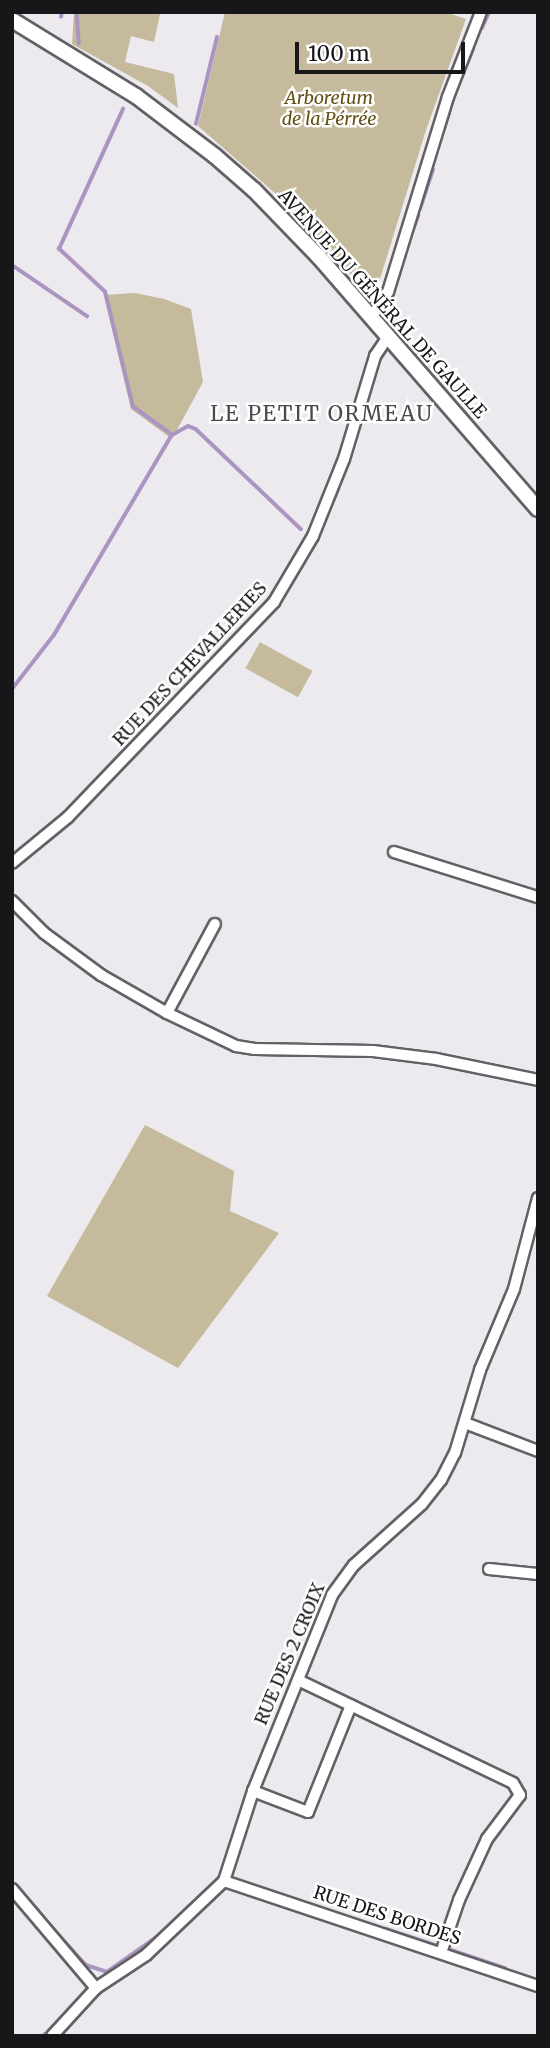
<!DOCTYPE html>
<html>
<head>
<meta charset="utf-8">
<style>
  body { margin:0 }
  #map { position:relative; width:550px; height:2048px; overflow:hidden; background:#eceaee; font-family:Merriweather,serif }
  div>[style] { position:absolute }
  .green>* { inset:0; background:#c5ba9c; transform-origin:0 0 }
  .stream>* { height:3.5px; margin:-1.75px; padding:0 1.75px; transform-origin:1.75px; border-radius:1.75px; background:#ac94c0 }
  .roads { filter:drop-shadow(2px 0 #636165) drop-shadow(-2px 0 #636165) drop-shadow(0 2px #636165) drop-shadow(0 -2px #636165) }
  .minor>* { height:10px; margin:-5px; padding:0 5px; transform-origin:5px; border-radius:5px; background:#fff }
  .tertiary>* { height:14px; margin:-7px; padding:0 7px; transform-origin:7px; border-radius:7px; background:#fff }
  span { translate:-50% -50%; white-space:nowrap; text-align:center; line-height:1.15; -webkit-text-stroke:5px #fff; paint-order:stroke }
  .park-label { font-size:18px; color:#645016; font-style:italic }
  .street-label { font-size:18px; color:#171618 }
  .quarter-label { font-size:21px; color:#4b494d; letter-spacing:2px }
  .frame { position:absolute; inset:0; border:14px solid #171618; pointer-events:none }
  .scale { position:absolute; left:295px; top:42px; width:170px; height:32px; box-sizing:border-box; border:4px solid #171618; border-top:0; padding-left:9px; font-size:21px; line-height:24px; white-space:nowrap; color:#171618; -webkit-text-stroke:5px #fff; paint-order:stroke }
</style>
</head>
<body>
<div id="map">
  <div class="green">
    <i style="clip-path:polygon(74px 12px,160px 14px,154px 42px,131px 36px,125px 62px,174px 74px,178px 108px,148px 86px,72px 44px)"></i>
    <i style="clip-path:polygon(225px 12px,445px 12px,466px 19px,426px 130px,380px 279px,361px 286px,284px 201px,198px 126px)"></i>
    <i style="clip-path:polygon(135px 293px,164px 299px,191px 309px,203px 382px,172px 439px,131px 409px,104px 295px)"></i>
    <i style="left:260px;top:642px;width:60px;height:30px;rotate:29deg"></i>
    <i style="clip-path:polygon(145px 1125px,234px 1171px,230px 1211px,279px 1233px,178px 1368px,47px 1296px)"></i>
  </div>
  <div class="stream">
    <i style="left:77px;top:12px;width:31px;rotate:86deg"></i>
    <i style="left:61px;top:17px;width:5px;rotate:-79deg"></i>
    <i style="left:482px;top:28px;width:17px;rotate:-66deg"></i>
    <i style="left:457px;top:89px;width:43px;rotate:-68.2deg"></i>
    <i style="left:196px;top:124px;width:89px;rotate:-76.4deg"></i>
    <i style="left:444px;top:129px;width:21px;rotate:-73deg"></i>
    <i style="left:420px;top:209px;width:41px;rotate:-71.6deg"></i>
    <i style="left:409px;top:240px;width:26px;rotate:-69deg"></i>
    <i style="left:12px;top:265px;width:91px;rotate:34.2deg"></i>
    <i style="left:172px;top:435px;width:18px;rotate:-29deg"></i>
    <i style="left:188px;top:426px;width:9px;rotate:21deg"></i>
    <i style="left:196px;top:429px;width:145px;rotate:43.6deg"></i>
    <i style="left:334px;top:499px;width:11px;rotate:-68deg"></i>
    <i style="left:283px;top:597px;width:45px;rotate:-59.5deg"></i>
    <i style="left:222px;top:664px;width:72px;rotate:-46.1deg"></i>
    <i style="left:12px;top:689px;width:68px;rotate:-52.1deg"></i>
    <i style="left:54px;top:635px;width:232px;rotate:-59.5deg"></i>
    <i style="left:172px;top:435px;width:48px;rotate:-144.3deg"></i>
    <i style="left:133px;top:407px;width:118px;rotate:-103.7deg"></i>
    <i style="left:105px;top:292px;width:63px;rotate:-136.9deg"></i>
    <i style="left:59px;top:249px;width:154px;rotate:-65.4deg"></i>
    <i style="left:38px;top:1912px;width:72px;rotate:47.8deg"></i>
    <i style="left:86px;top:1965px;width:22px;rotate:18deg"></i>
    <i style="left:107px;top:1972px;width:66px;rotate:-35.1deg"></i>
    <i style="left:386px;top:1929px;width:55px;rotate:18.1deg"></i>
    <i style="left:451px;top:1950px;width:57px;rotate:18.4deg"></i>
    <i style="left:43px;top:2036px;width:3px;rotate:-45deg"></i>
  </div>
  <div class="roads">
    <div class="minor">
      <i style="left:371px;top:318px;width:31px;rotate:-57deg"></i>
      <i style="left:388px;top:292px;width:204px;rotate:-72.9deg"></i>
      <i style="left:448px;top:97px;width:91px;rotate:-68.8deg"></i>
      <i style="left:394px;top:852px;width:151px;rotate:17.4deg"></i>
      <i style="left:12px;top:863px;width:72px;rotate:-39.4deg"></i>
      <i style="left:68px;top:817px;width:298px;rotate:-46.2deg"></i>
      <i style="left:274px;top:602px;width:77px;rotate:-59.4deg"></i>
      <i style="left:313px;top:536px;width:83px;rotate:-68.1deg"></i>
      <i style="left:344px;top:459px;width:108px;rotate:-73.2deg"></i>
      <i style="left:375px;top:356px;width:23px;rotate:-56deg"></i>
      <i style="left:12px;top:901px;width:45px;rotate:45deg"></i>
      <i style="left:44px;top:933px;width:71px;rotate:36.4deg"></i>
      <i style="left:101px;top:975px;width:76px;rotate:29.9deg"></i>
      <i style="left:167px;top:1013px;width:76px;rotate:25.6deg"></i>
      <i style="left:236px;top:1046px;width:19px;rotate:9deg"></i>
      <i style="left:255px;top:1049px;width:118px;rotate:1deg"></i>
      <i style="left:373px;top:1051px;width:64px;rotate:7.2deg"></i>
      <i style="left:436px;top:1059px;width:104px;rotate:11.6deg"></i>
      <i style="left:167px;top:1013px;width:101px;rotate:-61.7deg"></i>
      <i style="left:465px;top:1423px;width:78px;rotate:21deg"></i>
      <i style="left:489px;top:1569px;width:49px;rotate:5.8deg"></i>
      <i style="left:298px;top:1680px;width:238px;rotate:25.6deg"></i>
      <i style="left:513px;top:1783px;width:14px;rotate:60deg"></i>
      <i style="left:520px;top:1795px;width:55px;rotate:126.9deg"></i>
      <i style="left:487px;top:1839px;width:67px;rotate:114.7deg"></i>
      <i style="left:459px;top:1900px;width:56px;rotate:108.8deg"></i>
      <i style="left:253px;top:1791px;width:59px;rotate:20.9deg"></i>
      <i style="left:308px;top:1812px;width:115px;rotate:-68.1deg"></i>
      <i style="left:224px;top:1881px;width:331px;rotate:18.5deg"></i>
      <i style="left:12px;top:1889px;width:130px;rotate:49.7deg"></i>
      <i style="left:96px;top:1988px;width:60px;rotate:-33.4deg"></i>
      <i style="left:146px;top:1955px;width:108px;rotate:-43.5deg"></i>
      <i style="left:224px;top:1881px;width:95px;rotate:-72.1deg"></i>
      <i style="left:253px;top:1791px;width:211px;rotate:-68deg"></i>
      <i style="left:332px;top:1595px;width:37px;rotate:-54deg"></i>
      <i style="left:354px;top:1565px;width:91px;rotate:-41.9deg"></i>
      <i style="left:422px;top:1504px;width:31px;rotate:-52deg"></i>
      <i style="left:441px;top:1480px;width:30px;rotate:-63deg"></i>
      <i style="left:455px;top:1453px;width:87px;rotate:-73.2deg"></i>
      <i style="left:480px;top:1370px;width:88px;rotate:-67.2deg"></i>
      <i style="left:514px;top:1289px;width:94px;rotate:-75.2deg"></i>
      <i style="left:52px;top:2036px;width:65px;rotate:-47.5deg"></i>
    </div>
    <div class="tertiary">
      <i style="left:12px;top:20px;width:145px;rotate:31.5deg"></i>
      <i style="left:136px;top:96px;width:99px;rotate:37.2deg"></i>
      <i style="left:215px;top:156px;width:52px;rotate:41.1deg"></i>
      <i style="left:254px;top:190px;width:92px;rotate:45.9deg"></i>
      <i style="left:318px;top:256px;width:335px;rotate:49deg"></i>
    </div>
  </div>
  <div class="park-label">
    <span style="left:329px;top:109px">Arboretum<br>de la Pérrée</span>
  </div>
  <div class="street-label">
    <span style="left:382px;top:304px;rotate:48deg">AVENUE DU GÉNÉRAL DE GAULLE</span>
    <span style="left:190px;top:664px;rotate:-47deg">RUE DES CHEVALLERIES</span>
    <span style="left:290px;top:1654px;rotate:-67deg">RUE DES 2 CROIX</span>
    <span style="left:387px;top:1916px;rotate:18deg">RUE DES BORDES</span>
  </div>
  <div class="quarter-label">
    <span style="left:322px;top:414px">LE PETIT ORMEAU</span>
  </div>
  <div class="frame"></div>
  <div class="scale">100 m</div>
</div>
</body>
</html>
